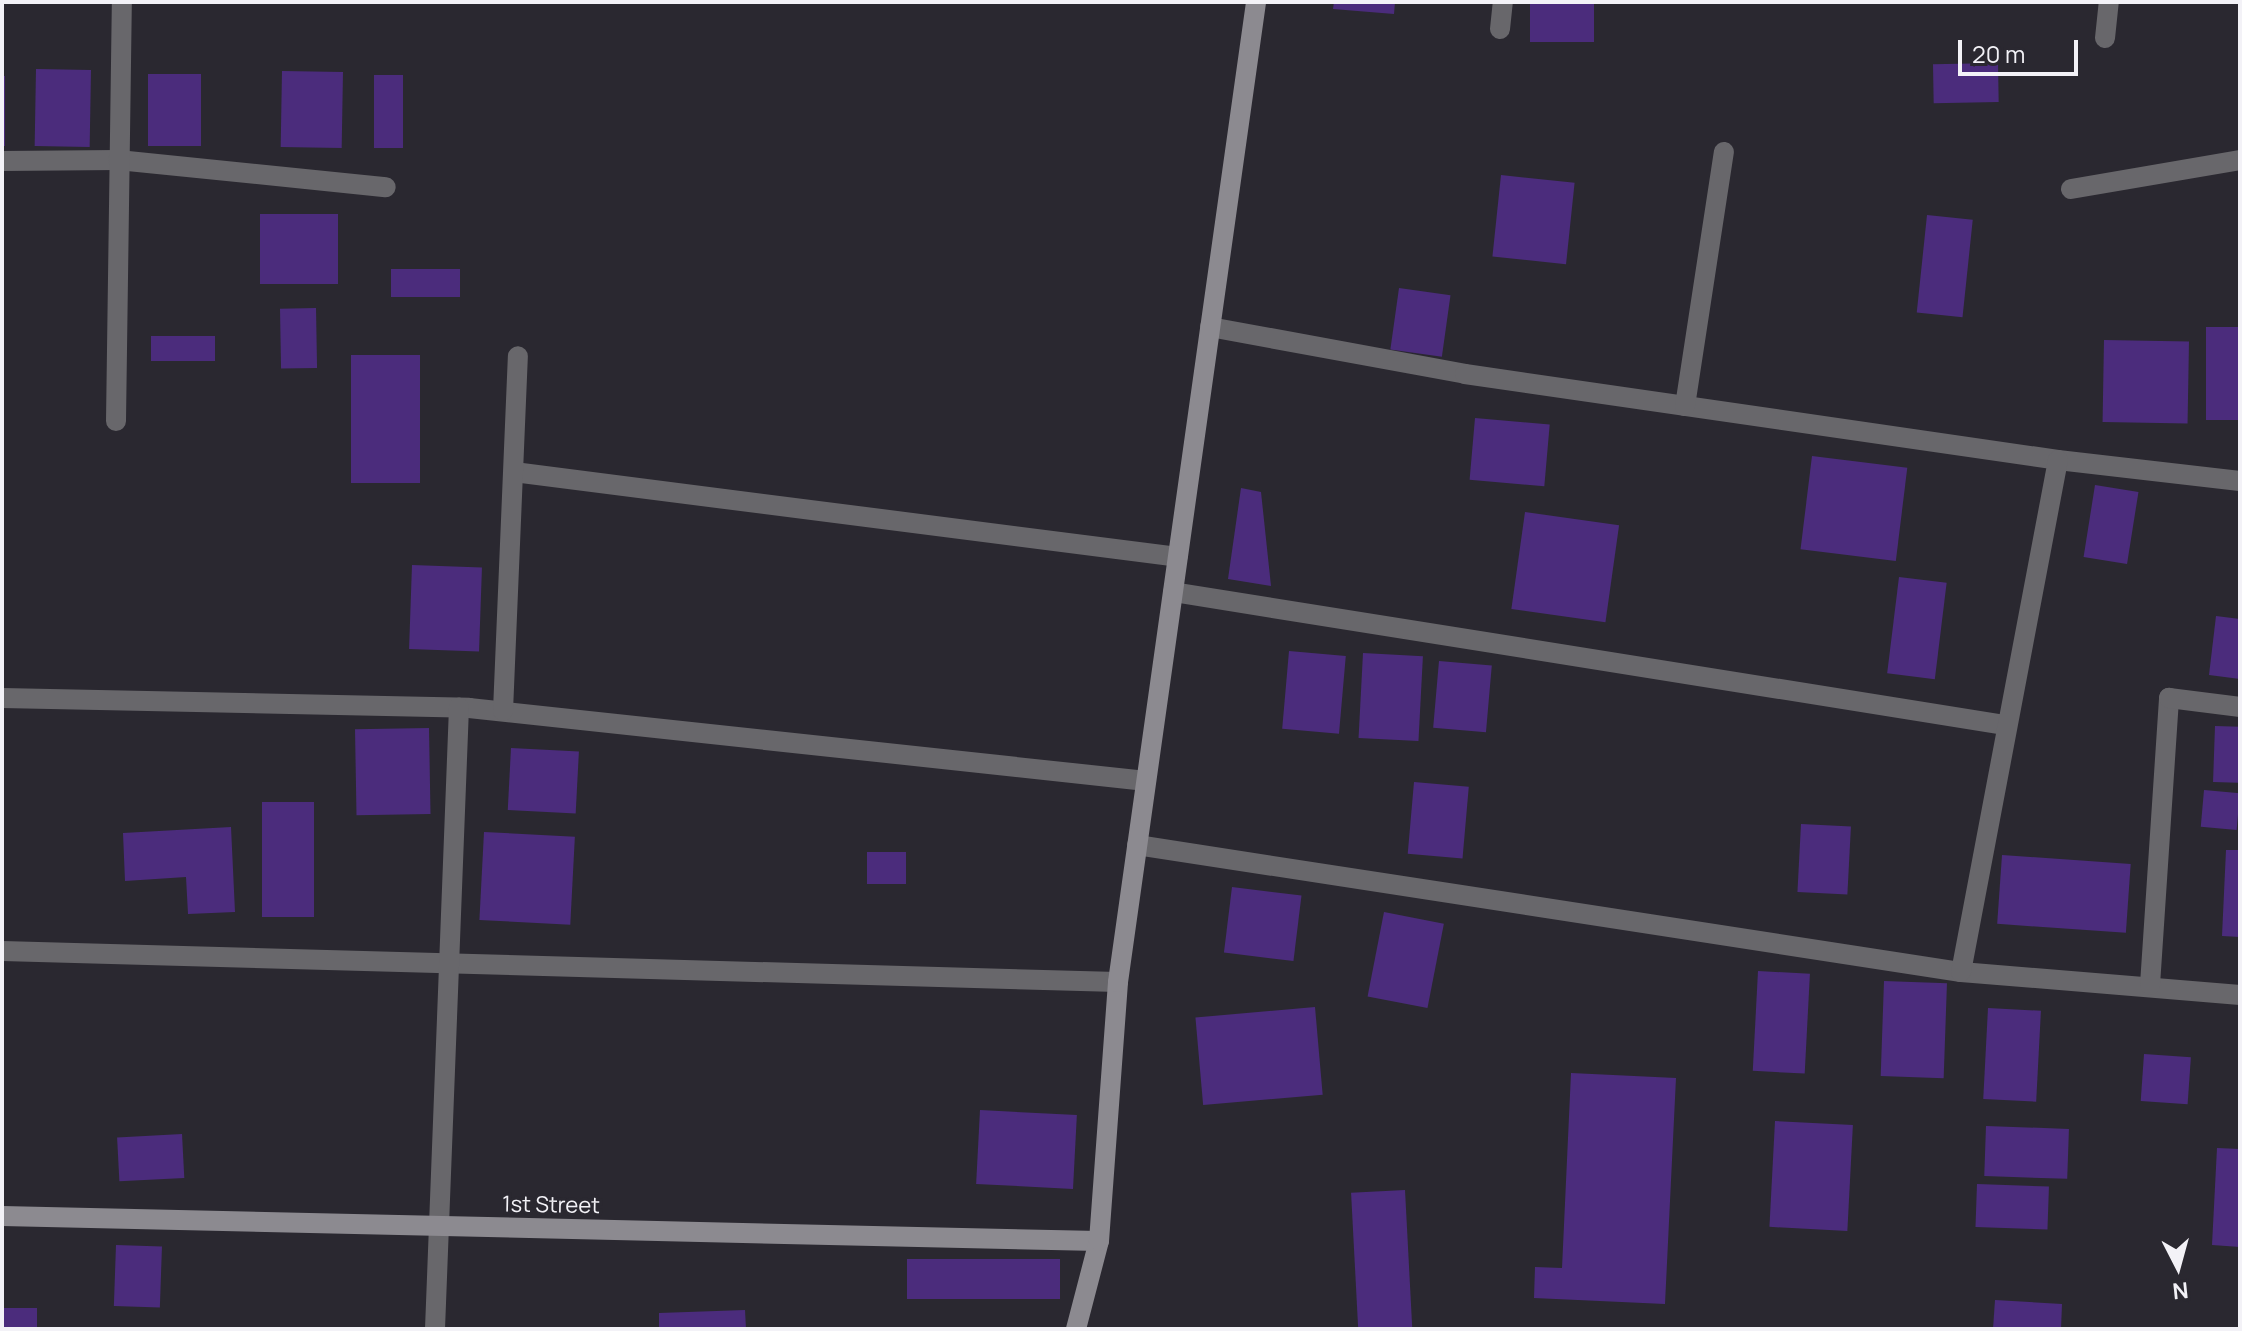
<!DOCTYPE html>
<html>
<head>
<meta charset="utf-8">
<style>
  body { margin:0 }
  #map { position:relative; width:2242px; height:1331px; overflow:hidden; background:#2a2830; font-family:Manrope,sans-serif }
  div>[style] { position:absolute }
  .building>* { inset:0; background:#4b2c7c; transform-origin:0 0 }
  .street>* { height:20px; margin:-10px; padding:0 10px; transform-origin:10px; border-radius:10px; background:#68676b }
  .secondary>* { height:20px; margin:-10px; padding:0 10px; transform-origin:10px; border-radius:10px; background:#8c8a90 }
  span { translate:-50% -50%; white-space:nowrap; text-align:center; line-height:1.15; -webkit-text-stroke:6px #2a2830; paint-order:stroke }
  .street-label { font-size:22px; color:#f3f2f7 }
  .frame { position:absolute; inset:0; border:4px solid #f3f2f7; pointer-events:none }
  .north { position:absolute; left:2138px; top:1227px; width:80px; height:80px; -webkit-text-stroke:6px #2a2830; paint-order:stroke; rotate:174deg; font-size:22px; font-weight:700; line-height:32px; text-align:center; color:#f3f2f7 }
  .north::after { content:''; display:block; margin:auto; width:28px; height:36px; background:#f3f2f7; clip-path:polygon(50% 0,100% 100%,50% 72%,0 100%) }
  .scale { position:absolute; left:1958px; top:40px; width:120px; height:36px; box-sizing:border-box; border:4px solid #f3f2f7; border-top:0; padding-left:10px; font-size:24px; line-height:28px; white-space:nowrap; color:#f3f2f7; -webkit-text-stroke:6px #2a2830; paint-order:stroke }
</style>
</head>
<body>
<div id="map">
  <div class="building">
    <i style="clip-path:polygon(1334px 2px,1395px 2px,1394px 14px,1333px 9px)"></i>
    <i style="left:1530px;top:2px;width:64px;height:40px"></i>
    <i style="left:1998px;top:63px;width:39px;height:65px;rotate:89deg"></i>
    <i style="left:36px;top:69px;width:55px;height:77px;rotate:1deg"></i>
    <i style="left:282px;top:71px;width:61px;height:76px;rotate:1deg"></i>
    <i style="left:201px;top:74px;width:72px;height:53px;rotate:90deg"></i>
    <i style="left:403px;top:75px;width:73px;height:29px;rotate:90deg"></i>
    <i style="left:2px;top:76px;width:3px;height:70px"></i>
    <i style="left:1501px;top:175px;width:74px;height:82px;rotate:6deg"></i>
    <i style="left:338px;top:214px;width:70px;height:78px;rotate:90deg"></i>
    <i style="left:1927px;top:215px;width:46px;height:98px;rotate:6deg"></i>
    <i style="left:460px;top:269px;width:28px;height:69px;rotate:90deg"></i>
    <i style="left:1399px;top:288px;width:52px;height:62px;rotate:8deg"></i>
    <i style="left:316px;top:308px;width:60px;height:36px;rotate:89deg"></i>
    <i style="left:2240px;top:327px;width:93px;height:34px;rotate:90deg"></i>
    <i style="left:151px;top:336px;width:64px;height:25px"></i>
    <i style="left:2104px;top:340px;width:85px;height:82px;rotate:1deg"></i>
    <i style="left:420px;top:355px;width:128px;height:69px;rotate:90deg"></i>
    <i style="left:1475px;top:418px;width:75px;height:62px;rotate:5deg"></i>
    <i style="left:1812px;top:456px;width:96px;height:94px;rotate:7deg"></i>
    <i style="left:2095px;top:485px;width:44px;height:73px;rotate:9deg"></i>
    <i style="clip-path:polygon(1241px 488px,1261px 492px,1271px 586px,1228px 579px)"></i>
    <i style="left:1525px;top:512px;width:95px;height:98px;rotate:8deg"></i>
    <i style="left:412px;top:565px;width:70px;height:84px;rotate:2deg"></i>
    <i style="left:1899px;top:577px;width:48px;height:97px;rotate:7deg"></i>
    <i style="clip-path:polygon(2216px 616px,2240px 619px,2240px 679px,2209px 675px)"></i>
    <i style="left:1289px;top:651px;width:57px;height:78px;rotate:5deg"></i>
    <i style="left:1363px;top:653px;width:60px;height:85px;rotate:3deg"></i>
    <i style="left:1439px;top:661px;width:53px;height:67px;rotate:5deg"></i>
    <i style="left:2215px;top:726px;width:25px;height:56px;rotate:2deg"></i>
    <i style="left:429px;top:728px;width:86px;height:74px;rotate:89deg"></i>
    <i style="left:511px;top:748px;width:68px;height:62px;rotate:3deg"></i>
    <i style="left:1414px;top:782px;width:55px;height:72px;rotate:5deg"></i>
    <i style="left:2204px;top:790px;width:36px;height:37px;rotate:5deg"></i>
    <i style="left:262px;top:802px;width:52px;height:115px"></i>
    <i style="left:1801px;top:824px;width:50px;height:68px;rotate:3deg"></i>
    <i style="clip-path:polygon(231px 827px,235px 912px,188px 914px,186px 877px,125px 881px,123px 833px)"></i>
    <i style="left:484px;top:832px;width:91px;height:88px;rotate:3deg"></i>
    <i style="clip-path:polygon(2226px 850px,2240px 850px,2240px 937px,2222px 936px)"></i>
    <i style="left:867px;top:852px;width:39px;height:32px"></i>
    <i style="left:2002px;top:855px;width:129px;height:69px;rotate:4deg"></i>
    <i style="left:1232px;top:887px;width:70px;height:66px;rotate:7deg"></i>
    <i style="left:1384px;top:912px;width:61px;height:86px;rotate:11deg"></i>
    <i style="left:1758px;top:971px;width:52px;height:100px;rotate:3deg"></i>
    <i style="left:1884px;top:981px;width:63px;height:95px;rotate:2deg"></i>
    <i style="left:1315px;top:1007px;width:88px;height:120px;rotate:85deg"></i>
    <i style="left:1988px;top:1008px;width:53px;height:91px;rotate:3deg"></i>
    <i style="left:2144px;top:1054px;width:47px;height:47px;rotate:4deg"></i>
    <i style="clip-path:polygon(1571px 1073px,1676px 1078px,1665px 1304px,1534px 1298px,1535px 1267px,1562px 1268px)"></i>
    <i style="left:980px;top:1110px;width:97px;height:74px;rotate:3deg"></i>
    <i style="left:1775px;top:1121px;width:78px;height:106px;rotate:3deg"></i>
    <i style="left:1986px;top:1126px;width:83px;height:50px;rotate:2deg"></i>
    <i style="left:182px;top:1134px;width:44px;height:65px;rotate:87deg"></i>
    <i style="clip-path:polygon(2217px 1148px,2240px 1149px,2240px 1247px,2212px 1245px)"></i>
    <i style="left:1977px;top:1184px;width:72px;height:43px;rotate:2deg"></i>
    <i style="left:1405px;top:1190px;width:139px;height:54px;rotate:87deg"></i>
    <i style="left:116px;top:1245px;width:46px;height:61px;rotate:2deg"></i>
    <i style="left:1060px;top:1259px;width:40px;height:153px;rotate:90deg"></i>
    <i style="clip-path:polygon(1995px 1300px,2062px 1304px,2061px 1329px,1993px 1329px)"></i>
    <i style="left:37px;top:1308px;width:21px;height:35px;rotate:90deg"></i>
    <i style="clip-path:polygon(745px 1310px,746px 1329px,659px 1329px,659px 1313px)"></i>
  </div>
  <div class="street">
    <i style="left:1500px;top:29px;width:27px;rotate:-84deg"></i>
    <i style="left:2105px;top:38px;width:36px;rotate:-84deg"></i>
    <i style="left:2px;top:161px;width:116px;rotate:-0.5deg"></i>
    <i style="left:118px;top:160px;width:269px;rotate:5.8deg"></i>
    <i style="left:2071px;top:189px;width:171px;rotate:-9.7deg"></i>
    <i style="left:1210px;top:327px;width:259px;rotate:10.4deg"></i>
    <i style="left:1465px;top:374px;width:599px;rotate:8.25deg"></i>
    <i style="left:2058px;top:460px;width:183px;rotate:6.6deg"></i>
    <i style="left:1685px;top:406px;width:257px;rotate:-81.3deg"></i>
    <i style="left:116px;top:421px;width:419px;rotate:-89.2deg"></i>
    <i style="left:514px;top:472px;width:669px;rotate:7.29deg"></i>
    <i style="left:1173px;top:592px;width:843px;rotate:9.08deg"></i>
    <i style="left:2px;top:698px;width:467px;rotate:1.2deg"></i>
    <i style="left:469px;top:708px;width:681px;rotate:6.15deg"></i>
    <i style="left:503px;top:711px;width:355px;rotate:-87.6deg"></i>
    <i style="left:1137px;top:845px;width:834px;rotate:8.76deg"></i>
    <i style="left:1961px;top:972px;width:280px;rotate:4.7deg"></i>
    <i style="left:2px;top:951px;width:1116px;rotate:1.59deg"></i>
    <i style="left:1961px;top:972px;width:521px;rotate:-79.27deg"></i>
    <i style="left:2150px;top:985px;width:288px;rotate:-86.2deg"></i>
    <i style="left:2169px;top:698px;width:72px;rotate:7.2deg"></i>
    <i style="left:435px;top:1329px;width:622px;rotate:-87.79deg"></i>
  </div>
  <div class="secondary">
    <i style="left:2px;top:1216px;width:1097px;rotate:1.31deg"></i>
    <i style="left:1076px;top:1329px;width:91px;rotate:-75.4deg"></i>
    <i style="left:1099px;top:1241px;width:260px;rotate:-85.8deg"></i>
    <i style="left:1118px;top:982px;width:990px;rotate:-81.98deg"></i>
  </div>
  <div class="street-label">
    <span style="left:551px;top:1205px;rotate:1deg">1st Street</span>
  </div>
  <div class="frame"></div>
  <div class="north">N</div>
  <div class="scale">20 m</div>
</div>
</body>
</html>
